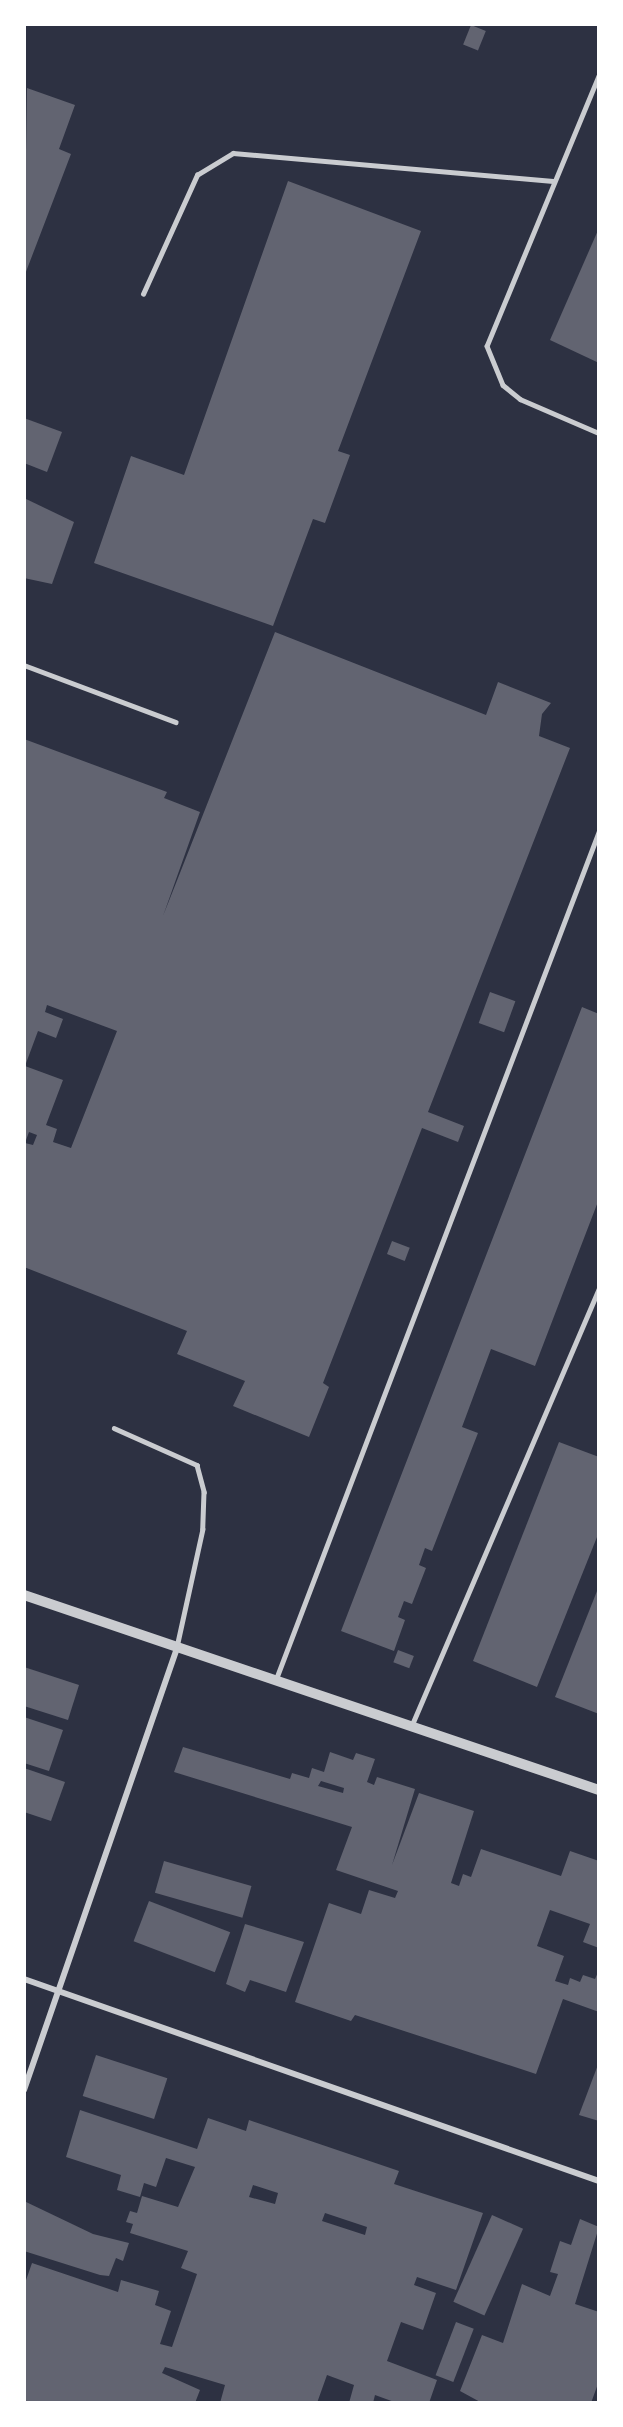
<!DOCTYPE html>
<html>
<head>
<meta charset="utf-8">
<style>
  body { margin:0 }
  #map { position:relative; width:623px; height:2427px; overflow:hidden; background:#2d3142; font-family:"Varela Round",sans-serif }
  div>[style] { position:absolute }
  .building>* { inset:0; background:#626471; transform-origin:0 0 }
  .service>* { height:4.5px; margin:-2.25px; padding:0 2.25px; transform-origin:2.25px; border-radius:2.25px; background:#caccd0 }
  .minor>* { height:6px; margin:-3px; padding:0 3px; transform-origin:3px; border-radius:3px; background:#caccd0 }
  .tertiary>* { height:10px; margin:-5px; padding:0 5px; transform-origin:5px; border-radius:5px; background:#caccd0 }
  span { translate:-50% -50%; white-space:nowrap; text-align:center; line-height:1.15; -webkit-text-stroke:6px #fff; paint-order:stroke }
  .frame { position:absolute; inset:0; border:26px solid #fff; pointer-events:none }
</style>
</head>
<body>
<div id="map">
  <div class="building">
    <i style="left:471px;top:25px;width:16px;height:21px;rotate:22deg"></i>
    <i style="clip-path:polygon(27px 88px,75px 105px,59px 149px,71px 154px,24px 277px)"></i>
    <i style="clip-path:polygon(288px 181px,421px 231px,338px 451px,350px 455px,325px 523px,313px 519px,273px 626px,94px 563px,131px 456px,184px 475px)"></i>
    <i style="clip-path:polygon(599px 228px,599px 363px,550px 340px)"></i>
    <i style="clip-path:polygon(24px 418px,62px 432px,47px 472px,24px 463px)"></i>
    <i style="clip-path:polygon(24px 498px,74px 522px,52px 584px,24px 578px)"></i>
    <i style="clip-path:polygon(evenodd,275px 632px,486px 715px,498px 682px,551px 703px,542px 714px,539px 736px,570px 748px,428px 1112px,464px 1126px,458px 1142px,422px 1128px,323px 1383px,329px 1387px,309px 1437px,233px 1406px,245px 1381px,177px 1354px,187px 1331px,24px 1267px,24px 739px,167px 792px,164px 798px,200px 812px,163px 916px,275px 632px,47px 1005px,117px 1031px,71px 1148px,53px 1142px,57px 1129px,46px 1125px,63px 1080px,25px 1066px,38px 1031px,56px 1038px,63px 1019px,45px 1012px,47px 1005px,275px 632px,29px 1132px,37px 1135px,33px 1145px,25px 1143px,29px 1132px)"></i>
    <i style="left:490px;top:992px;width:27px;height:33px;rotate:20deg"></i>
    <i style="clip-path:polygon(582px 1007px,599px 1014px,599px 1199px,535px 1366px,491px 1349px,462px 1427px,478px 1433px,432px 1551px,425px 1548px,419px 1565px,426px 1568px,412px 1604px,404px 1601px,398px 1617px,405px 1620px,394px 1651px,341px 1631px)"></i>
    <i style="left:392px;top:1241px;width:19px;height:14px;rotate:21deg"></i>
    <i style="clip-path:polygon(559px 1442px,599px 1457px,599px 1532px,537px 1687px,473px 1661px)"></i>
    <i style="clip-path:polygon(599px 1586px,599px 1714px,555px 1697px)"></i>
    <i style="left:398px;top:1650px;width:17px;height:13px;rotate:21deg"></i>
    <i style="clip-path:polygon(24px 1667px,79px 1685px,68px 1720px,24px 1706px)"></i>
    <i style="clip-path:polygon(24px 1717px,63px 1730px,49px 1771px,24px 1763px)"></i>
    <i style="clip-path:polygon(evenodd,183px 1747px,290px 1779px,292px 1773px,309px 1778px,312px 1768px,324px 1772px,330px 1752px,353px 1760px,356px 1753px,375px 1759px,367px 1782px,374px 1785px,377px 1777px,415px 1789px,392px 1865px,419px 1793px,474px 1811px,451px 1883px,459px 1886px,463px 1874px,471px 1877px,481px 1849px,561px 1876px,570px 1851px,599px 1861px,599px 1948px,583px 1942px,590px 1924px,550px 1910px,537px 1946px,564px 1956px,555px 1981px,568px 1985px,570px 1978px,580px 1982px,583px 1975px,595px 1979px,599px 1970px,599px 2012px,563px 1999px,536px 2074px,355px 2015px,351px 2021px,295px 2002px,329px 1903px,361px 1914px,369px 1890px,395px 1898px,398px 1891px,336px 1870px,352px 1827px,174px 1772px,183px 1747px,321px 1781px,344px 1788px,343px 1793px,318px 1786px,321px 1781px)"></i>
    <i style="clip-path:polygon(24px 1768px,65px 1782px,51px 1821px,24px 1812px)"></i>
    <i style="left:164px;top:1861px;width:91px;height:33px;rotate:16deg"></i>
    <i style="left:149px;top:1901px;width:87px;height:43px;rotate:21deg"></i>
    <i style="clip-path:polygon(245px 1924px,304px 1942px,286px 1992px,250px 1980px,245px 1992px,226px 1984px)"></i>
    <i style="left:96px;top:2055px;width:75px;height:43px;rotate:18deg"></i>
    <i style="clip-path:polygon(599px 2062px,599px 2121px,579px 2115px)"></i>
    <i style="clip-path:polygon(evenodd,80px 2110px,197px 2149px,208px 2118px,246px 2131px,249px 2120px,399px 2171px,394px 2184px,483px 2213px,456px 2290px,417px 2277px,414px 2285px,436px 2293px,423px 2330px,401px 2322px,387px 2361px,437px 2380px,429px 2403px,397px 2403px,375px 2395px,373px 2403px,349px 2403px,354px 2385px,327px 2375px,317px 2403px,220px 2403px,225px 2385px,165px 2367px,162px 2373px,200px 2390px,195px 2403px,24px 2403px,24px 2286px,32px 2263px,118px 2292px,121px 2280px,159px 2291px,155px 2305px,171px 2311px,160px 2344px,172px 2347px,197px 2274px,181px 2268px,188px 2251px,130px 2233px,133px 2224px,126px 2222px,130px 2211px,137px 2213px,142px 2196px,178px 2207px,195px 2167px,166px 2158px,156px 2187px,144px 2183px,140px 2197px,117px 2190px,121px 2175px,66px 2157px,80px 2110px,253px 2185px,278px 2193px,275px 2204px,249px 2197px,253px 2185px,80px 2110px,325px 2213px,367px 2227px,365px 2235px,322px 2221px,325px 2213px)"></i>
    <i style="clip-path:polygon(24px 2201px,93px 2234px,129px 2243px,123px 2261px,116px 2258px,109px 2276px,100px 2275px,24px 2251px)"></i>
    <i style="left:492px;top:2215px;width:34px;height:95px;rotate:24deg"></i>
    <i style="clip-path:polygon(580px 2219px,599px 2227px,575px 2304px,599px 2312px,599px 2381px,591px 2403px,482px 2403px,460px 2391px,482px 2335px,503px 2343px,522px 2284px,550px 2296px,558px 2274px,550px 2272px,560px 2241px,571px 2245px)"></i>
    <i style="left:456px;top:2322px;width:19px;height:57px;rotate:21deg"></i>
  </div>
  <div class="service">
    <i style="left:599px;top:76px;width:292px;rotate:112.5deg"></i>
    <i style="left:487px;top:346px;width:42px;rotate:67.7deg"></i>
    <i style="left:503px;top:385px;width:22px;rotate:39deg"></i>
    <i style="left:520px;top:399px;width:86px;rotate:23.3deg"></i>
    <i style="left:143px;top:294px;width:131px;rotate:-65.6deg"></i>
    <i style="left:197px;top:175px;width:42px;rotate:-31.4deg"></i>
    <i style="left:233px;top:153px;width:321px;rotate:5deg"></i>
    <i style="left:24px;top:665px;width:162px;rotate:20.6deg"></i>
    <i style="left:114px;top:1428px;width:91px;rotate:24deg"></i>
    <i style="left:197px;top:1465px;width:28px;rotate:75deg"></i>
    <i style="left:204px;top:1492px;width:37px;rotate:92deg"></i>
    <i style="left:203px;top:1529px;width:121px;rotate:102.4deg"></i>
    <i style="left:276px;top:1679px;width:907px;rotate:-69.15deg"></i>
    <i style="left:411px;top:1727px;width:478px;rotate:-66.8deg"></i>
  </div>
  <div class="minor">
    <i style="left:24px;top:1979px;width:609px;rotate:19.36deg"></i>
    <i style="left:24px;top:2090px;width:468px;rotate:-70.9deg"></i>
  </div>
  <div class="tertiary">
    <i style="left:24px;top:1595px;width:607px;rotate:18.73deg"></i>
  </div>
  <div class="frame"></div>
</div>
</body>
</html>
